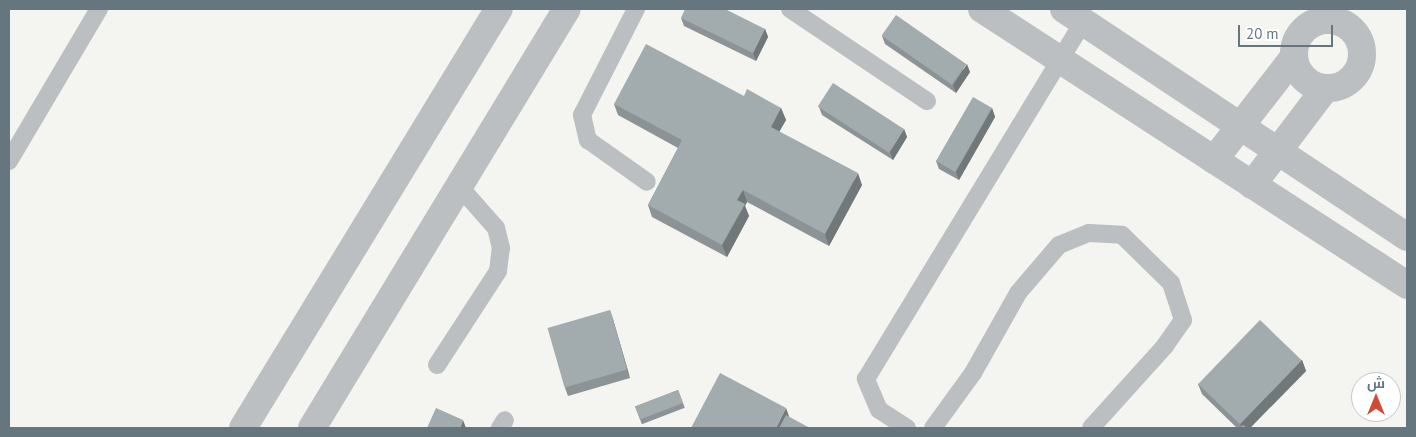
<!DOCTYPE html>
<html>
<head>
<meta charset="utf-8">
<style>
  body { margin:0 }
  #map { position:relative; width:1416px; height:437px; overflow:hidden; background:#f4f4f0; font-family:"PT Sans",Cairo,sans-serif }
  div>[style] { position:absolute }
  .service>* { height:18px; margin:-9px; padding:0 9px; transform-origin:9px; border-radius:9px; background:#bbbfc2 }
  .minor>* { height:28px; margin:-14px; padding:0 14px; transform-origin:14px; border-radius:14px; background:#bbbfc2 }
  .minor>.ring { margin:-14px; padding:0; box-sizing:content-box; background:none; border:28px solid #bbbfc2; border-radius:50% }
  .tertiary>* { height:28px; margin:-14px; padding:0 14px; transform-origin:14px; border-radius:14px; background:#bbbfc2 }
  .wall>* { inset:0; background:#8b9396; transform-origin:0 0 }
  .shaded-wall>* { inset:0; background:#71787a }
  .building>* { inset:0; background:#a2abae; transform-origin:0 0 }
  span { translate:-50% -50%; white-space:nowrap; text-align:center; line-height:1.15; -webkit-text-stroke:5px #fff; paint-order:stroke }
  .frame { position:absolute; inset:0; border:10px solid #66767f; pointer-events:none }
  .north { position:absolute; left:1351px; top:372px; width:50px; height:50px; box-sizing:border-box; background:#fff; border:1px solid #c2c8cc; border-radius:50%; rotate:0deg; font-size:14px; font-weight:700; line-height:20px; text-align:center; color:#66767f }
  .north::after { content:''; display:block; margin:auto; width:18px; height:22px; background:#d14a33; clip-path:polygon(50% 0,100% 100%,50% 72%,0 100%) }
  .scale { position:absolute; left:1238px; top:25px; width:95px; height:22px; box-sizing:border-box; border:2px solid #66767f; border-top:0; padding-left:6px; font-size:15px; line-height:18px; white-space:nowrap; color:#66767f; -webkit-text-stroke:4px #fff; paint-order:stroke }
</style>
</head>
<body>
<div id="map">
  <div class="service">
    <i style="left:636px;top:9px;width:119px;rotate:117deg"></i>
    <i style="left:582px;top:115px;width:26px;rotate:77deg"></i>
    <i style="left:588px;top:140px;width:72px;rotate:35.4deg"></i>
    <i style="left:790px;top:9px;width:165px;rotate:33.9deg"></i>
    <i style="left:9px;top:161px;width:177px;rotate:-59.4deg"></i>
    <i style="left:437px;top:365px;width:112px;rotate:-57deg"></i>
    <i style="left:498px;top:271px;width:23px;rotate:-83deg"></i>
    <i style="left:501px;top:248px;width:21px;rotate:-104deg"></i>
    <i style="left:496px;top:228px;width:56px;rotate:-131.4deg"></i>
    <i style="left:500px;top:428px;width:9px;rotate:-58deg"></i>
    <i style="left:907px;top:428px;width:33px;rotate:-147deg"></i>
    <i style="left:879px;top:410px;width:34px;rotate:-113deg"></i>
    <i style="left:866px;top:379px;width:418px;rotate:-58.7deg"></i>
    <i style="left:933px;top:428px;width:68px;rotate:-54deg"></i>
    <i style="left:973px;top:373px;width:92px;rotate:-60.6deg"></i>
    <i style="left:1018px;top:293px;width:63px;rotate:-49.5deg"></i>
    <i style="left:1059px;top:245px;width:32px;rotate:-22deg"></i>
    <i style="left:1089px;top:233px;width:33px;rotate:3deg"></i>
    <i style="left:1122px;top:235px;width:69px;rotate:44.4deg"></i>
    <i style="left:1171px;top:283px;width:39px;rotate:72deg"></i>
    <i style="left:1183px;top:320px;width:32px;rotate:125deg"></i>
    <i style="left:1165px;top:346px;width:110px;rotate:132.1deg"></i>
  </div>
  <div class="minor">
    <i style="left:982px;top:9px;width:507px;rotate:33deg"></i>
    <i style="left:1064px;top:9px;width:412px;rotate:33.6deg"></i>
    <i class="ring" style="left:1294px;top:20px;width:40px;height:40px"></i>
    <i style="left:1214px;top:160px;width:130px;rotate:-52.2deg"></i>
    <i style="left:1252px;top:185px;width:121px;rotate:-52.8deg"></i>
  </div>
  <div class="tertiary">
    <i style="left:243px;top:428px;width:491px;rotate:-58.6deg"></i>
    <i style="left:312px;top:428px;width:490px;rotate:-58.7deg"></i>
  </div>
  <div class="wall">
    <i style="clip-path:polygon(681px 18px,765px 29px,768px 37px,756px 61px,684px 26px)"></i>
    <i style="clip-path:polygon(882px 36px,970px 72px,956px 93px,885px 44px)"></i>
    <i style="clip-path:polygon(744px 96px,781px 108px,786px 120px,779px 132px,862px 185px,829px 246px,747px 202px,745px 206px,749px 216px,727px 257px,652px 217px,648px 205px,678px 148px,618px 115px,614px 104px)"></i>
    <i style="clip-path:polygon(819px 107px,904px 129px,907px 137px,893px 160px,822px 115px)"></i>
    <i style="clip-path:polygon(992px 108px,995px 117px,959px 180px,939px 169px,936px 161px)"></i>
    <i style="clip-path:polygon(610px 310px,630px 378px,568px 396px,565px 388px)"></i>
    <i style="clip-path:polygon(1302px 360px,1306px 371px,1250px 428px,1237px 428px,1202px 394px,1198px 384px)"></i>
    <i style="left:678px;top:390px;width:19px;height:46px;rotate:69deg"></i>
  </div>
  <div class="shaded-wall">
    <i style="clip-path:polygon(765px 29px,768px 37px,756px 61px,753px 53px)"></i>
    <i style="clip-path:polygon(967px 64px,970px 72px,956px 93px,953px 85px)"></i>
    <i style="clip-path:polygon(781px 108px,786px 120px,775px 139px,771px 127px)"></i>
    <i style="clip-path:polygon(992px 108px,995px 117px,959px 180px,956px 172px)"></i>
    <i style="clip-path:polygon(904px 129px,907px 137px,893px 160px,890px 152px)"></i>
    <i style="clip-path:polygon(858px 173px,862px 185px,829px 246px,825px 234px)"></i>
    <i style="clip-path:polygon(743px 190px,747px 202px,745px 206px,749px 216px,727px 257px,722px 245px,737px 200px)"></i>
    <i style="clip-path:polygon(610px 310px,613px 319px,630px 378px,627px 370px)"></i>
    <i style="clip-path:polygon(1302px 360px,1306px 371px,1250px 428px,1242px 428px,1240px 424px)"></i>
    <i style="clip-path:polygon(786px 408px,790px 419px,785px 428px,776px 428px)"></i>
    <i style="clip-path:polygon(463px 420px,466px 428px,460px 428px)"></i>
  </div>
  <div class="building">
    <i style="clip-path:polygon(685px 9px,725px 9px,765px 29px,753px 53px,681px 18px)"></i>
    <i style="left:896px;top:15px;width:86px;height:25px;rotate:35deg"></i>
    <i style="clip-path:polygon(646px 44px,744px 96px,747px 89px,781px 108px,771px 127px,858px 173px,825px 234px,743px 190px,737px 200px,745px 204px,722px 245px,648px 205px,682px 140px,614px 104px)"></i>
    <i style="left:833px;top:83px;width:85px;height:28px;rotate:33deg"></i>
    <i style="left:973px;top:97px;width:22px;height:74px;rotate:30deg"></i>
    <i style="left:610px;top:310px;width:62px;height:65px;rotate:74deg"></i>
    <i style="left:1260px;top:320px;width:58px;height:89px;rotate:44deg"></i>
    <i style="clip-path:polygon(720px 373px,786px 408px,776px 428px,691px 428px)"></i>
    <i style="left:678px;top:390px;width:14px;height:46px;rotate:69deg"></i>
    <i style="clip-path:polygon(436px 408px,463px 420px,460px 428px,427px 428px)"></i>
    <i style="clip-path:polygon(786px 415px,810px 428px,779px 428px)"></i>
    <i style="clip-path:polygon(1243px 425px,1247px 428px,1240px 428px)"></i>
  </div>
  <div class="frame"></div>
  <div class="north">ش</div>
  <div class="scale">20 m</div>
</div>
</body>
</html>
